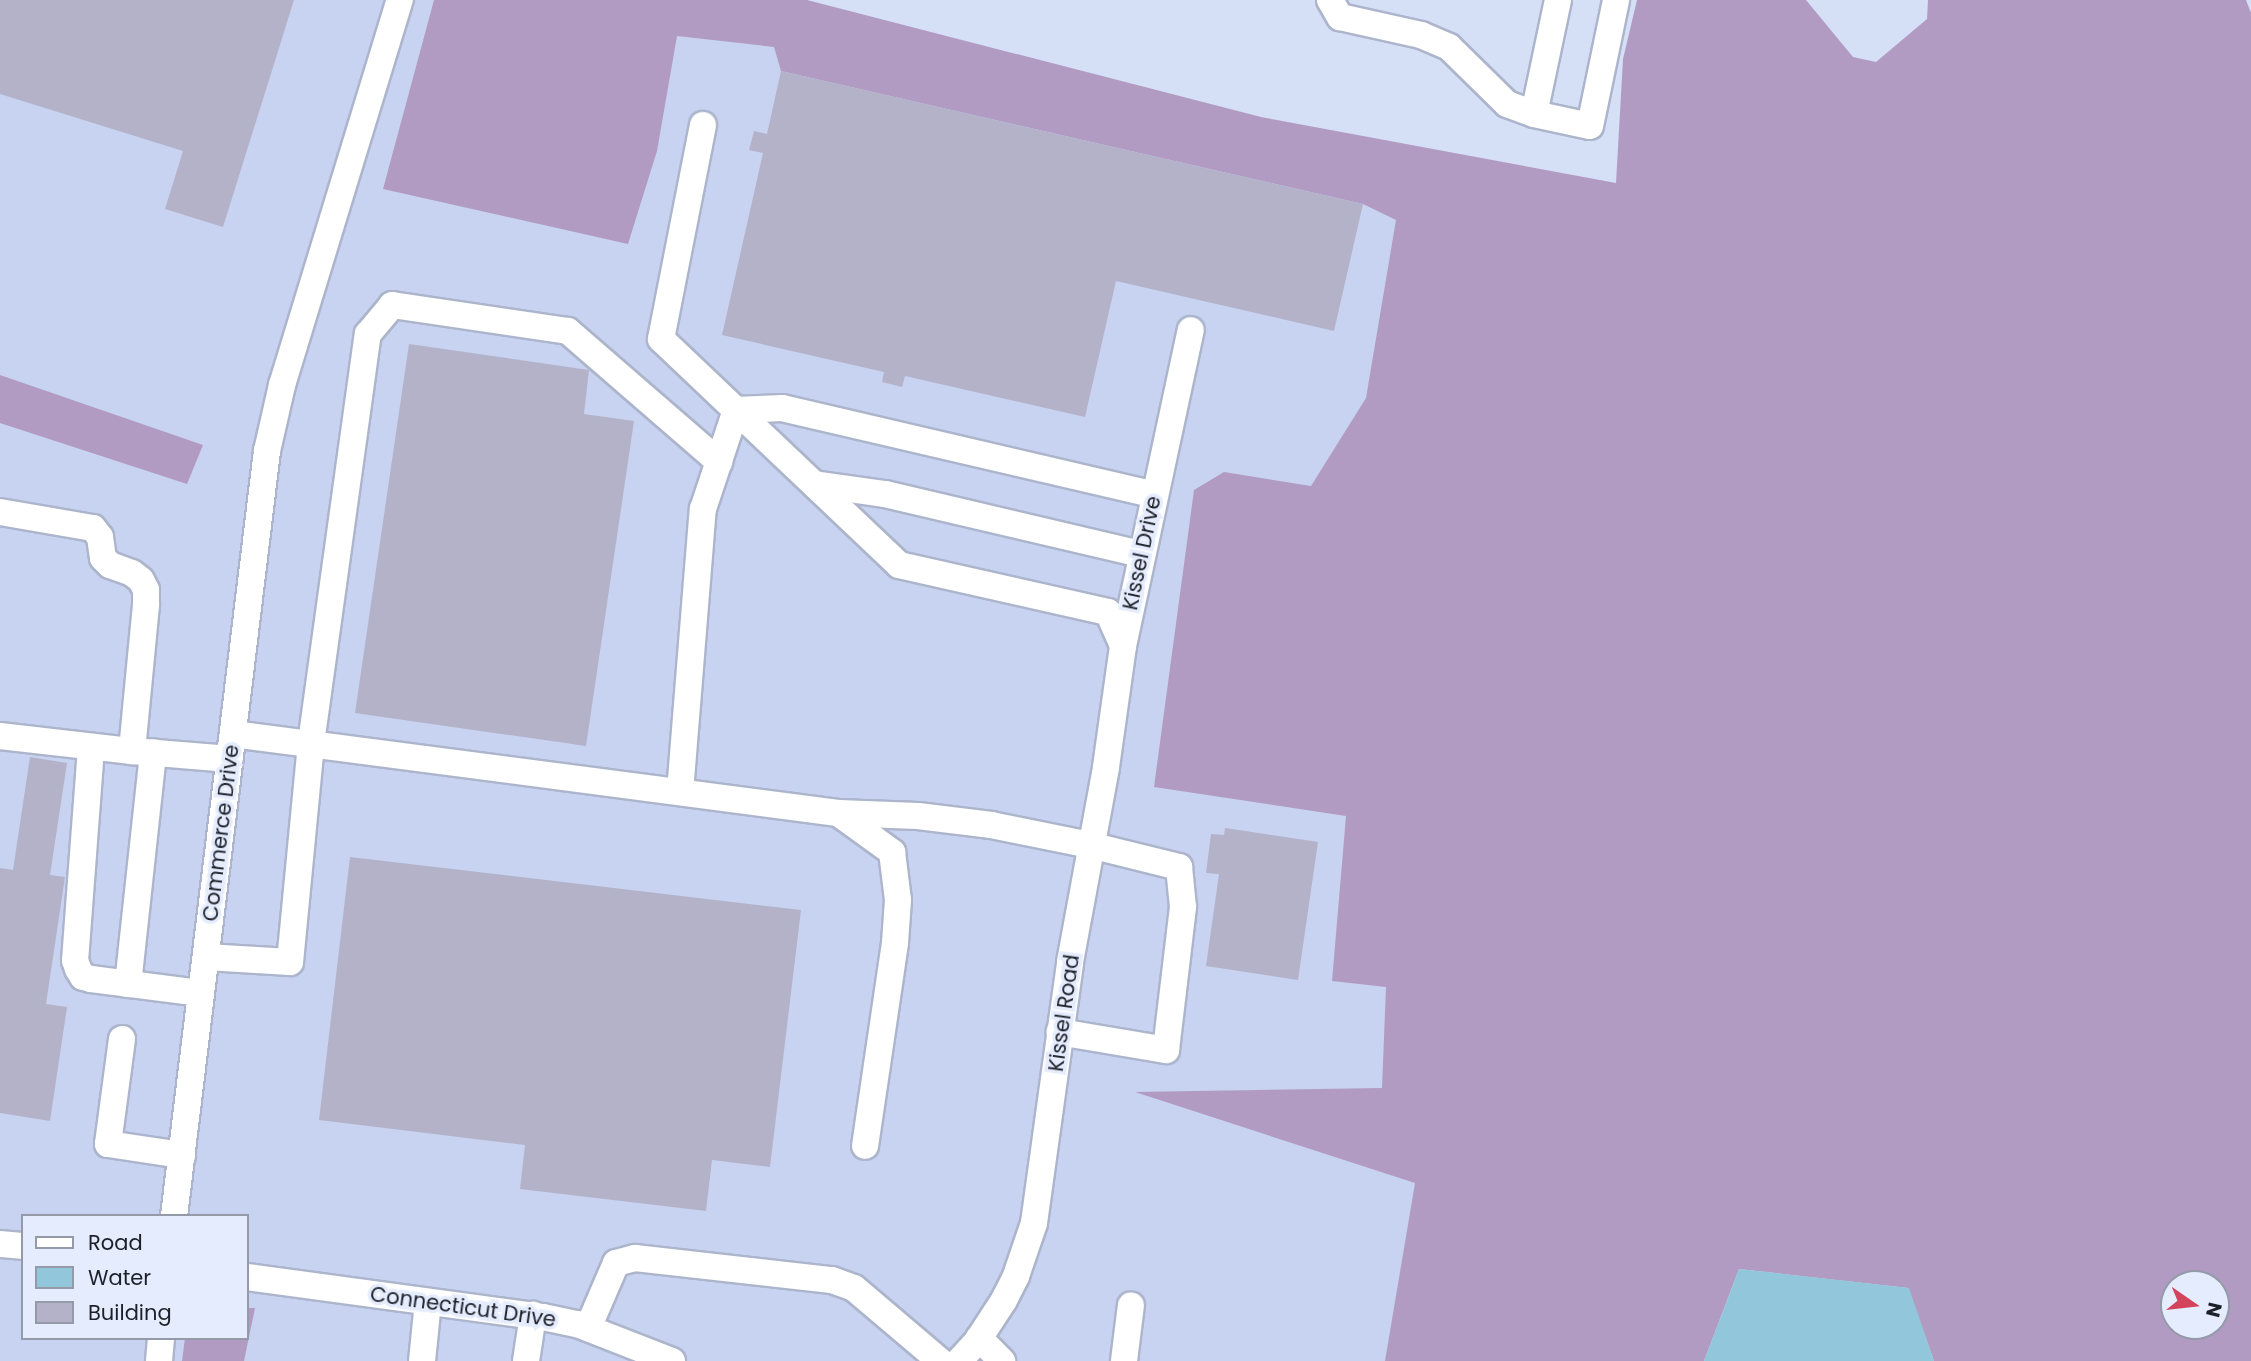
<!DOCTYPE html>
<html>
<head>
<meta charset="utf-8">
<style>
  body { margin:0 }
  #map { position:relative; width:2251px; height:1361px; overflow:hidden; background:#d5dff5; font-family:Poppins,sans-serif }
  div>[style] { position:absolute }
  .built>* { inset:0; background:#c7d3f0 }
  .forest>* { inset:0; background:#b29bc3 }
  .water>* { inset:0; background:#92c6da }
  .building>* { inset:0; background:#b4b2c9 }
  .roads { filter:drop-shadow(2px 0 #acb5cb) drop-shadow(-2px 0 #acb5cb) drop-shadow(0 2px #acb5cb) drop-shadow(0 -2px #acb5cb) }
  .minor>* { height:26px; margin:-13px; padding:0 13px; transform-origin:13px; border-radius:13px; background:#fff }
  span { translate:-50% -50%; white-space:nowrap; text-align:center; line-height:1.15; -webkit-text-stroke:7px #e4ecfe; paint-order:stroke }
  .street-label { font-size:21px; color:#1c2028 }
  .legend { position:absolute; left:21px; top:1214px; width:228px; height:126px; box-sizing:border-box; background:#e4ecfe; border:2px solid #949aa8; margin:0; padding:9px 12px; list-style:none; font-size:21px; color:#1c2028 }
  .legend li { display:flex; align-items:center; gap:14px; height:35px }
  .legend b { width:35px; border:2px solid #949aa8 }
  .north { position:absolute; left:2160px; top:1270px; width:70px; height:70px; box-sizing:border-box; background:#e4ecfe; border:2px solid #949aa8; border-radius:50%; rotate:104deg; font-size:19px; font-weight:700; line-height:28px; text-align:center; color:#1c2028 }
  .north::after { content:''; display:block; margin:auto; width:24px; height:32px; background:#d3435c; clip-path:polygon(50% 0,100% 100%,50% 72%,0 100%) }
</style>
</head>
<body>
<div id="map">
  <div class="built">
    <i style="clip-path:polygon(evenodd,0 0,751px 0,1581px 210px,1473px 1361px,0 1361px,0 0,23px 1216px,247px 1216px,247px 1338px,23px 1338px,23px 1216px)"></i>
  </div>
  <div class="forest">
    <i style="clip-path:polygon(evenodd,434px 0,807px 0,1261px 117px,1616px 183px,1623px 59px,1637px 0,1806px 0,1853px 57px,1876px 62px,1927px 19px,1928px 0,2246px 0,2251px 13px,2251px 1361px,1934px 1361px,1908px 1288px,1739px 1269px,1704px 1361px,1385px 1361px,1415px 1183px,1135px 1092px,1382px 1088px,1386px 987px,1332px 981px,1346px 816px,1154px 787px,1194px 490px,1224px 472px,1311px 486px,1366px 398px,1396px 220px,1363px 204px,781px 71px,774px 47px,677px 36px,657px 151px,628px 244px,383px 189px,434px 0,2174px 1284px,2216px 1284px,2216px 1326px,2174px 1326px,2174px 1284px)"></i>
    <i style="clip-path:polygon(0 375px,203px 445px,187px 484px,0 423px)"></i>
    <i style="clip-path:polygon(247px 1308px,255px 1308px,244px 1361px,182px 1361px,185px 1338px,247px 1338px)"></i>
  </div>
  <div class="water">
    <i style="clip-path:polygon(1739px 1269px,1909px 1288px,1934px 1361px,1704px 1361px)"></i>
  </div>
  <div class="building">
    <i style="clip-path:polygon(0 0,294px 0,223px 227px,165px 209px,183px 151px,0 94px)"></i>
    <i style="clip-path:polygon(781px 71px,1363px 204px,1334px 331px,1116px 281px,1085px 417px,905px 376px,902px 387px,882px 382px,884px 372px,722px 335px,763px 153px,749px 150px,754px 131px,767px 134px)"></i>
    <i style="clip-path:polygon(409px 344px,589px 370px,584px 414px,634px 421px,586px 746px,355px 713px)"></i>
    <i style="clip-path:polygon(30px 757px,67px 763px,50px 875px,65px 877px,46px 1004px,67px 1007px,50px 1121px,0 1113px,0 868px,13px 870px)"></i>
    <i style="clip-path:polygon(1225px 828px,1318px 842px,1298px 980px,1206px 966px,1219px 874px,1206px 873px,1211px 834px,1224px 835px)"></i>
    <i style="clip-path:polygon(350px 857px,801px 910px,770px 1167px,712px 1160px,706px 1211px,520px 1189px,525px 1145px,319px 1120px)"></i>
  </div>
  <div class="roads">
    <div class="minor">
      <i style="left:1330px;top:0;width:20px;rotate:60deg"></i>
      <i style="left:1340px;top:17px;width:83px;rotate:12.5deg"></i>
      <i style="left:1421px;top:35px;width:30px;rotate:23deg"></i>
      <i style="left:1449px;top:47px;width:81px;rotate:44.5deg"></i>
      <i style="left:1507px;top:104px;width:29px;rotate:20deg"></i>
      <i style="left:1558px;top:0;width:116px;rotate:101.9deg"></i>
      <i style="left:1534px;top:114px;width:57px;rotate:12.1deg"></i>
      <i style="left:1590px;top:126px;width:129px;rotate:-78.3deg"></i>
      <i style="left:703px;top:125px;width:218px;rotate:101.1deg"></i>
      <i style="left:661px;top:339px;width:328px;rotate:43.5deg"></i>
      <i style="left:899px;top:565px;width:214px;rotate:12.7deg"></i>
      <i style="left:1108px;top:612px;width:37px;rotate:66deg"></i>
      <i style="left:814px;top:484px;width:72px;rotate:8deg"></i>
      <i style="left:885px;top:494px;width:263px;rotate:13.2deg"></i>
      <i style="left:0;top:512px;width:94px;rotate:9.8deg"></i>
      <i style="left:93px;top:528px;width:11px;rotate:52deg"></i>
      <i style="left:100px;top:537px;width:21px;rotate:82deg"></i>
      <i style="left:103px;top:558px;width:10px;rotate:45deg"></i>
      <i style="left:110px;top:565px;width:23px;rotate:20deg"></i>
      <i style="left:132px;top:573px;width:11px;rotate:38deg"></i>
      <i style="left:141px;top:580px;width:11px;rotate:63deg"></i>
      <i style="left:146px;top:590px;width:15px;rotate:90deg"></i>
      <i style="left:146px;top:605px;width:147px;rotate:95.5deg"></i>
      <i style="left:132px;top:751px;width:98px;rotate:4.7deg"></i>
      <i style="left:233px;top:734px;width:610px;rotate:7.44deg"></i>
      <i style="left:838px;top:813px;width:80px;rotate:2.1deg"></i>
      <i style="left:918px;top:816px;width:74px;rotate:7deg"></i>
      <i style="left:991px;top:825px;width:101px;rotate:11.4deg"></i>
      <i style="left:1090px;top:845px;width:92px;rotate:13.9deg"></i>
      <i style="left:1179px;top:867px;width:40px;rotate:84.3deg"></i>
      <i style="left:1183px;top:907px;width:144px;rotate:96.8deg"></i>
      <i style="left:1166px;top:1050px;width:108px;rotate:-170.4deg"></i>
      <i style="left:0;top:736px;width:133px;rotate:6.5deg"></i>
      <i style="left:91px;top:748px;width:213px;rotate:94.3deg"></i>
      <i style="left:75px;top:960px;width:9px;rotate:72deg"></i>
      <i style="left:78px;top:969px;width:9px;rotate:58deg"></i>
      <i style="left:83px;top:977px;width:8px;rotate:14deg"></i>
      <i style="left:91px;top:979px;width:111px;rotate:7.3deg"></i>
      <i style="left:680px;top:792px;width:284px;rotate:-85.4deg"></i>
      <i style="left:703px;top:509px;width:104px;rotate:-71.6deg"></i>
      <i style="left:736px;top:410px;width:46px;rotate:-2.5deg"></i>
      <i style="left:782px;top:408px;width:383px;rotate:13.1deg"></i>
      <i style="left:838px;top:813px;width:67px;rotate:35.8deg"></i>
      <i style="left:892px;top:852px;width:48px;rotate:82.9deg"></i>
      <i style="left:898px;top:900px;width:43px;rotate:94deg"></i>
      <i style="left:895px;top:943px;width:205px;rotate:98.4deg"></i>
      <i style="left:206px;top:957px;width:84px;rotate:3.4deg"></i>
      <i style="left:290px;top:962px;width:220px;rotate:-84.5deg"></i>
      <i style="left:311px;top:743px;width:413px;rotate:-82.1deg"></i>
      <i style="left:368px;top:334px;width:38px;rotate:-50deg"></i>
      <i style="left:392px;top:305px;width:178px;rotate:8.4deg"></i>
      <i style="left:568px;top:331px;width:200px;rotate:40.9deg"></i>
      <i style="left:128px;top:984px;width:233px;rotate:-83.8deg"></i>
      <i style="left:122px;top:1039px;width:106px;rotate:97.6deg"></i>
      <i style="left:108px;top:1144px;width:75px;rotate:8.5deg"></i>
      <i style="left:174px;top:1216px;width:771px;rotate:-83.07deg"></i>
      <i style="left:267px;top:451px;width:68px;rotate:-77.2deg"></i>
      <i style="left:282px;top:385px;width:403px;rotate:-73deg"></i>
      <i style="left:0;top:1244px;width:23px;rotate:5deg"></i>
      <i style="left:247px;top:1277px;width:299px;rotate:7.7deg"></i>
      <i style="left:543px;top:1317px;width:35px;rotate:12deg"></i>
      <i style="left:577px;top:1324px;width:102px;rotate:21.3deg"></i>
      <i style="left:588px;top:1328px;width:71px;rotate:-66.7deg"></i>
      <i style="left:616px;top:1263px;width:20px;rotate:-15deg"></i>
      <i style="left:635px;top:1258px;width:198px;rotate:6.4deg"></i>
      <i style="left:832px;top:1280px;width:23px;rotate:20deg"></i>
      <i style="left:854px;top:1288px;width:113px;rotate:40.3deg"></i>
      <i style="left:979px;top:1338px;width:33px;rotate:45deg"></i>
      <i style="left:159px;top:1361px;width:23px;rotate:-85deg"></i>
      <i style="left:422px;top:1361px;width:59px;rotate:-84.2deg"></i>
      <i style="left:526px;top:1361px;width:47px;rotate:-81.3deg"></i>
      <i style="left:959px;top:1361px;width:25px;rotate:-47deg"></i>
      <i style="left:976px;top:1343px;width:51px;rotate:-56.9deg"></i>
      <i style="left:1004px;top:1300px;width:27px;rotate:-63deg"></i>
      <i style="left:1016px;top:1276px;width:56px;rotate:-71.2deg"></i>
      <i style="left:1034px;top:1223px;width:263px;rotate:-82.1deg"></i>
      <i style="left:1070px;top:962px;width:198px;rotate:-79.5deg"></i>
      <i style="left:1106px;top:767px;width:122px;rotate:-82deg"></i>
      <i style="left:1123px;top:646px;width:323px;rotate:-77.9deg"></i>
      <i style="left:1124px;top:1361px;width:56px;rotate:-82.9deg"></i>
    </div>
  </div>
  <div class="street-label">
    <span style="left:1142px;top:553px;rotate:-78deg">Kissel Drive</span>
    <span style="left:221px;top:833px;rotate:-83deg">Commerce Drive</span>
    <span style="left:1064px;top:1013px;rotate:-82deg">Kissel Road</span>
    <span style="left:463px;top:1307px;rotate:8deg">Connecticut Drive</span>
  </div>
  <ul class="legend">
  <li><b style="height:9px;background:#fff"></b>Road</li>
  <li><b style="height:19px;background:#92c6da"></b>Water</li>
  <li><b style="height:19px;background:#b4b2c9"></b>Building</li>
  </ul>
  <div class="north">N</div>
</div>
</body>
</html>
